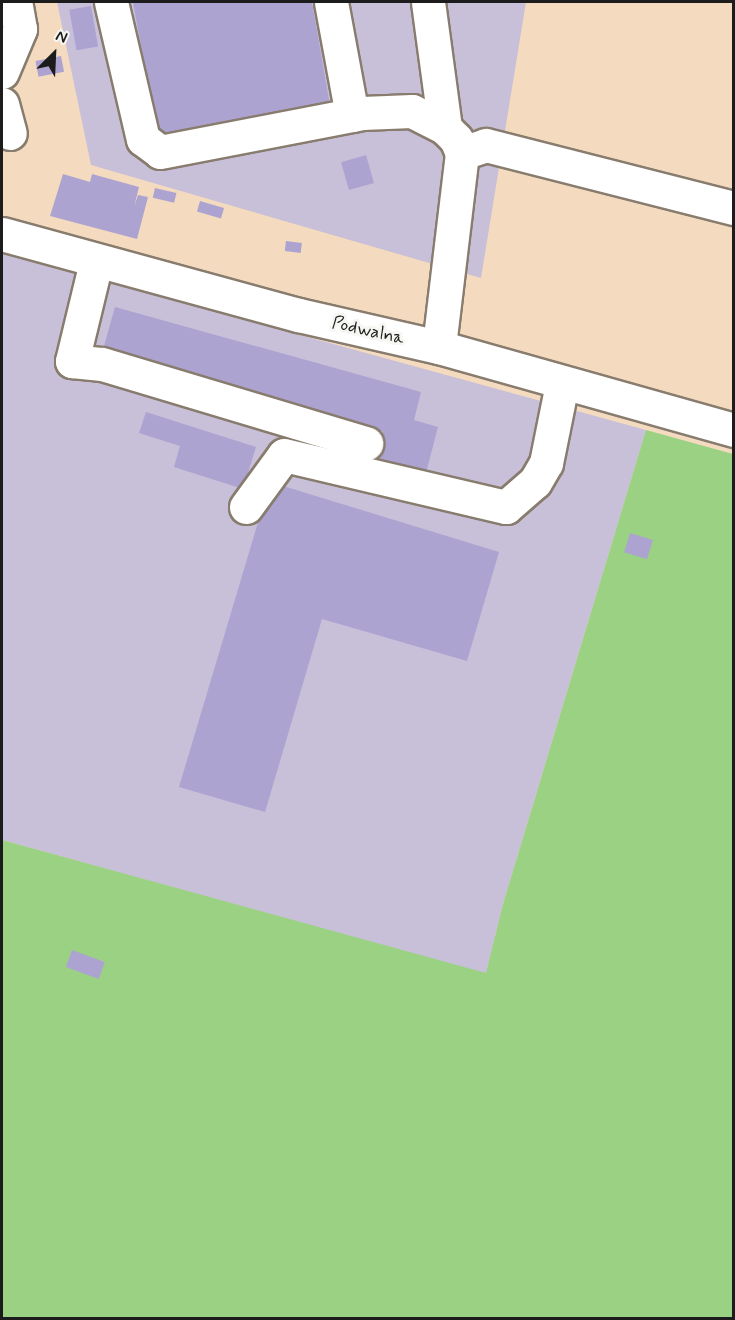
<!DOCTYPE html>
<html>
<head>
<meta charset="utf-8">
<style>
  body { margin:0 }
  #map { position:relative; width:735px; height:1320px; overflow:hidden; background:#f4dbbf; font-family:Mynerve,sans-serif }
  div>[style] { position:absolute }
  .industrial>* { inset:0; background:#c8bfd8 }
  .green>* { inset:0; background:#9ad183 }
  .building>* { inset:0; background:#ada3d1; transform-origin:0 0 }
  .roads { filter:drop-shadow(2px 0 #887c6e) drop-shadow(-2px 0 #887c6e) drop-shadow(0 2px #887c6e) drop-shadow(0 -2px #887c6e) }
  .minor>* { height:33px; margin:-16.5px; padding:0 16.5px; transform-origin:16.5px; border-radius:16.5px; background:#fff }
  span { translate:-50% -50%; white-space:nowrap; text-align:center; line-height:1.15; -webkit-text-stroke:6px #f6f6f2; paint-order:stroke }
  .street-label { font-size:18px; color:#1c1c1c }
  .frame { position:absolute; inset:0; border:3px solid #1c1c1c; pointer-events:none }
  .north { position:absolute; left:24px; top:24px; width:60px; height:60px; -webkit-text-stroke:4px #f6f6f2; paint-order:stroke; rotate:24deg; font-size:16px; font-weight:700; line-height:24px; text-align:center; color:#1c1c1c }
  .north::after { content:''; display:block; margin:auto; width:21px; height:27px; background:#1c1c1c; clip-path:polygon(50% 0,100% 100%,50% 72%,0 100%) }
</style>
</head>
<body>
<div id="map">
  <div class="industrial">
    <i style="clip-path:polygon(57px 2px,526px 2px,481px 278px,91px 165px)"></i>
    <i style="clip-path:polygon(2px 253px,646px 430px,503px 904px,486px 974px,2px 840px)"></i>
  </div>
  <div class="green">
    <i style="clip-path:polygon(646px 430px,733px 454px,733px 1318px,2px 1318px,2px 840px,486px 973px,503px 904px)"></i>
  </div>
  <div class="building">
    <i style="clip-path:polygon(133px 2px,312px 2px,331px 111px,158px 141px)"></i>
    <i style="left:91px;top:6px;width:41px;height:22px;rotate:80deg"></i>
    <i style="left:61px;top:56px;width:16px;height:26px;rotate:79deg"></i>
    <i style="left:366px;top:155px;width:29px;height:26px;rotate:74deg"></i>
    <i style="clip-path:polygon(63px 174px,90px 182px,92px 174px,139px 187px,134px 207px,138px 195px,148px 197px,137px 239px,50px 216px)"></i>
    <i style="left:155px;top:188px;width:22px;height:10px;rotate:13deg"></i>
    <i style="left:200px;top:201px;width:25px;height:11px;rotate:16deg"></i>
    <i style="left:286px;top:241px;width:16px;height:10px;rotate:7deg"></i>
    <i style="clip-path:polygon(115px 307px,421px 392px,414px 420px,438px 427px,426px 473px,376px 459px,383px 431px,102px 353px)"></i>
    <i style="clip-path:polygon(146px 412px,256px 447px,243px 489px,174px 467px,180px 446px,139px 433px)"></i>
    <i style="clip-path:polygon(270px 482px,499px 552px,467px 661px,322px 619px,265px 812px,179px 787px)"></i>
    <i style="left:630px;top:533px;width:24px;height:20px;rotate:17deg"></i>
    <i style="left:72px;top:950px;width:35px;height:18px;rotate:20deg"></i>
  </div>
  <div class="roads">
    <div class="minor">
      <i style="left:111px;top:2px;width:141px;rotate:76.9deg"></i>
      <i style="left:143px;top:139px;width:21px;rotate:37deg"></i>
      <i style="left:160px;top:152px;width:206px;rotate:-10.9deg"></i>
      <i style="left:362px;top:113px;width:50px;rotate:-2.3deg"></i>
      <i style="left:412px;top:111px;width:37px;rotate:27deg"></i>
      <i style="left:445px;top:128px;width:16px;rotate:45deg"></i>
      <i style="left:456px;top:139px;width:15px;rotate:67deg"></i>
      <i style="left:462px;top:153px;width:195px;rotate:96.8deg"></i>
      <i style="left:331px;top:2px;width:115px;rotate:79.5deg"></i>
      <i style="left:428px;top:2px;width:127px;rotate:82.3deg"></i>
      <i style="left:2px;top:72px;width:47px;rotate:-67.3deg"></i>
      <i style="left:20px;top:29px;width:27px;rotate:-100deg"></i>
      <i style="left:2px;top:104px;width:30px;rotate:75deg"></i>
      <i style="left:462px;top:153px;width:25px;rotate:-18deg"></i>
      <i style="left:486px;top:145px;width:256px;rotate:14.3deg"></i>
      <i style="left:2px;top:234px;width:308px;rotate:15.3deg"></i>
      <i style="left:299px;top:315px;width:144px;rotate:12.9deg"></i>
      <i style="left:439px;top:347px;width:306px;rotate:15.7deg"></i>
      <i style="left:96px;top:262px;width:102px;rotate:103.6deg"></i>
      <i style="left:72px;top:361px;width:30px;rotate:6deg"></i>
      <i style="left:102px;top:364px;width:276px;rotate:16.7deg"></i>
      <i style="left:246px;top:507px;width:64px;rotate:-53.8deg"></i>
      <i style="left:284px;top:455px;width:228px;rotate:13.2deg"></i>
      <i style="left:506px;top:507px;width:38px;rotate:-41deg"></i>
      <i style="left:535px;top:482px;width:22px;rotate:-60deg"></i>
      <i style="left:546px;top:463px;width:81px;rotate:-78.6deg"></i>
    </div>
  </div>
  <div class="street-label">
    <span style="left:368px;top:331px;rotate:13deg">Podwalna</span>
  </div>
  <div class="frame"></div>
  <div class="north">N</div>
</div>
</body>
</html>
